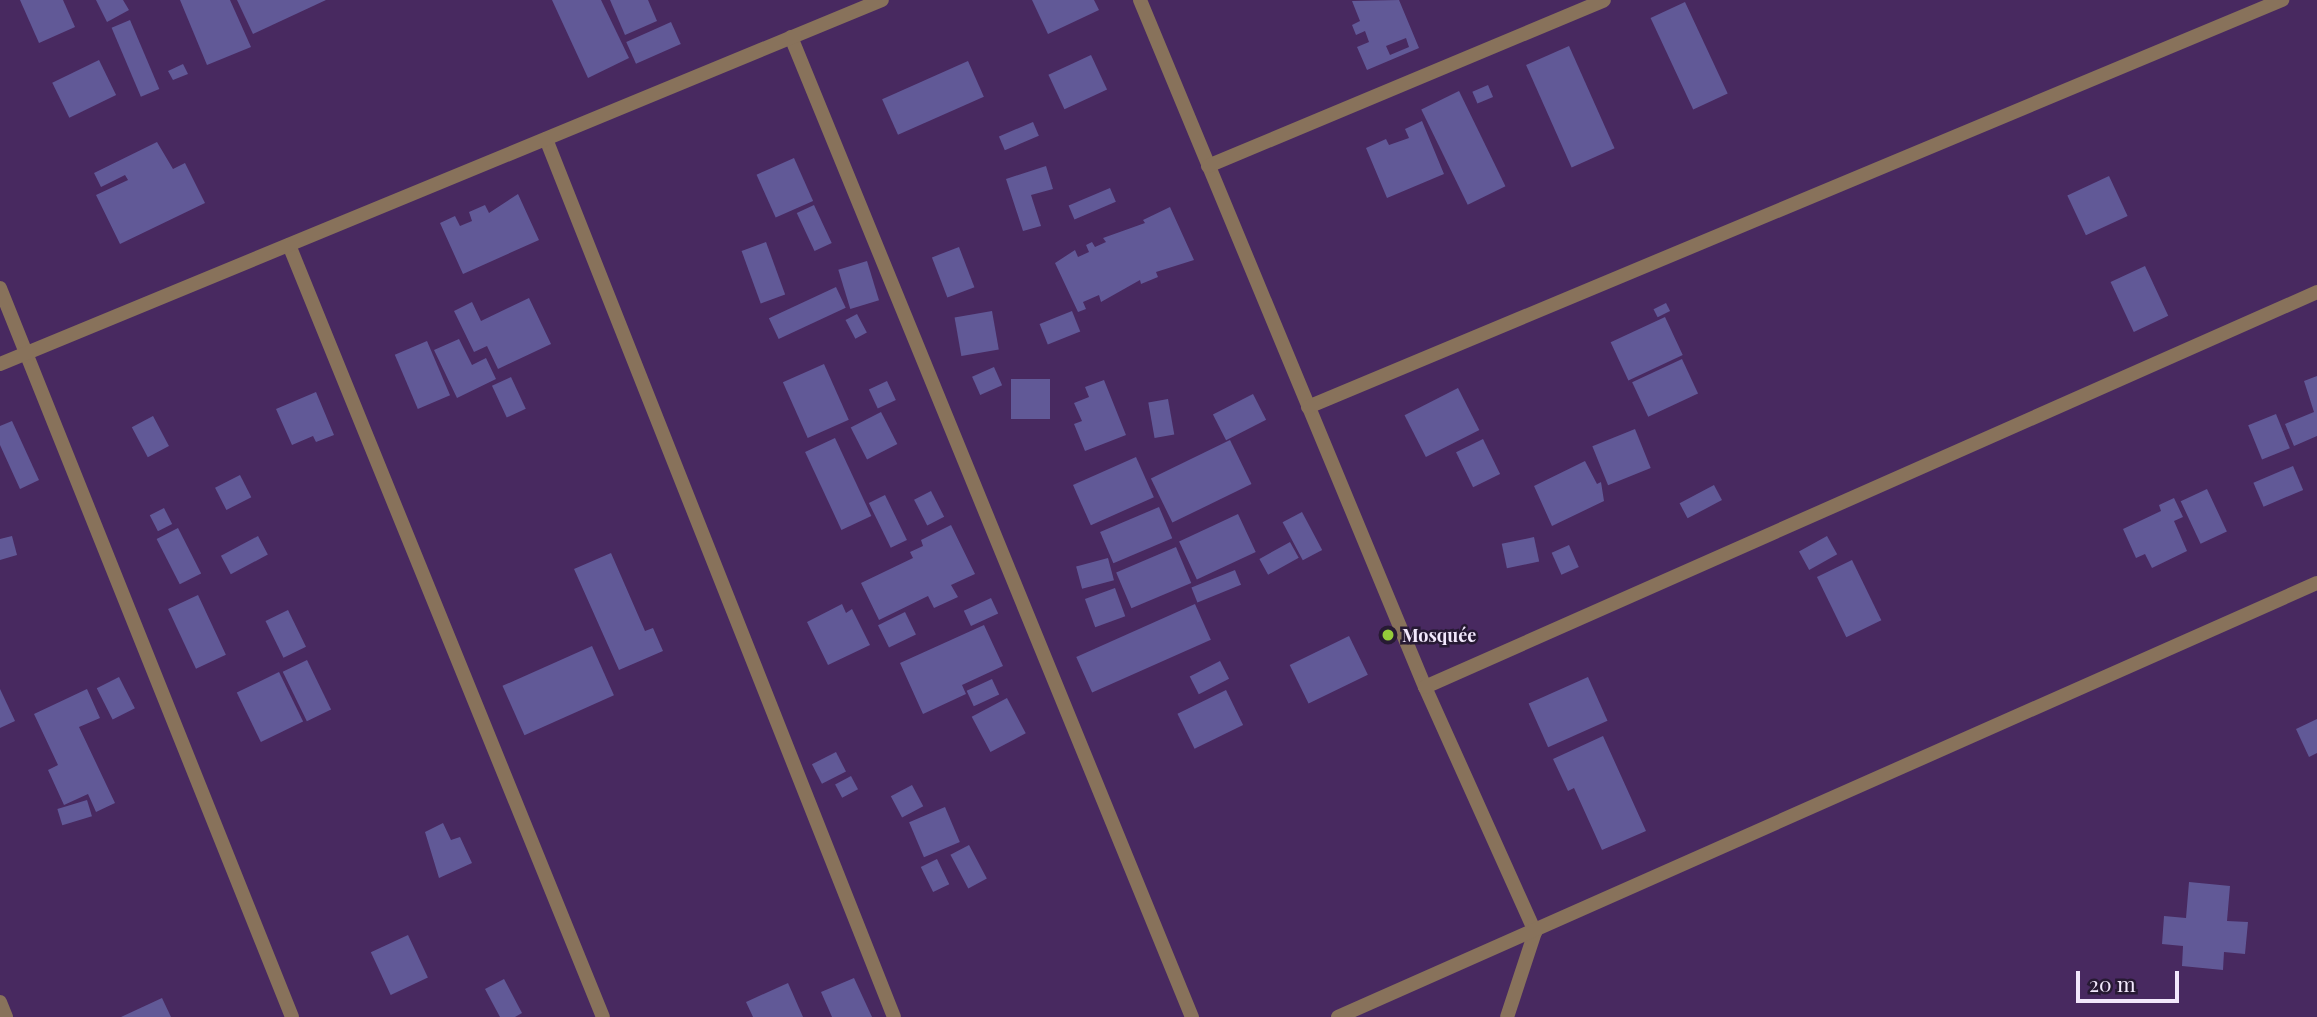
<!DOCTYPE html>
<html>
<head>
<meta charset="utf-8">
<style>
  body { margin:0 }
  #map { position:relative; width:2317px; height:1017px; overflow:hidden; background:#482960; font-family:"Playfair Display",serif }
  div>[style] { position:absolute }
  .building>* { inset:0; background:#615997; transform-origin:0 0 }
  .street>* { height:14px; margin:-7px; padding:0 7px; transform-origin:7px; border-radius:7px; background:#88725b }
  .dots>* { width:19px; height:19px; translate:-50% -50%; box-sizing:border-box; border:4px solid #271a33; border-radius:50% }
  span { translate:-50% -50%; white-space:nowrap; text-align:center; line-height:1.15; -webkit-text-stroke:5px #271a33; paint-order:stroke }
  .poi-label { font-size:18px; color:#f2e8fc; font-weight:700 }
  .left { translate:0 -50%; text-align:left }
  .scale { position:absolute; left:2076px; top:971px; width:103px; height:32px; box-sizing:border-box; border:4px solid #f2e8fc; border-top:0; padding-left:9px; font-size:21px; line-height:24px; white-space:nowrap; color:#f2e8fc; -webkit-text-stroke:5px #271a33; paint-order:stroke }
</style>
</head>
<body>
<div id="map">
  <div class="building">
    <i style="clip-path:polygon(20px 0,63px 0,75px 27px,39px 43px)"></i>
    <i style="clip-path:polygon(96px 0,123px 0,129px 10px,107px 22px)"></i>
    <i style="clip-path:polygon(180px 0,230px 0,251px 47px,207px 65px)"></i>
    <i style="clip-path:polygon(237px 0,326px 0,253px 34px)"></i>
    <i style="clip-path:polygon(552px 0,601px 0,629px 58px,588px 78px)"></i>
    <i style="clip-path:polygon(610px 0,648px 0,657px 21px,625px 35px)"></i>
    <i style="clip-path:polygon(1032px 0,1094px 0,1099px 10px,1048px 34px)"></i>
    <i style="clip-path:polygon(evenodd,1399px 0,1419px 48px,1367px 70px,1357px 47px,1369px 42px,1365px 31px,1356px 35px,1352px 25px,1360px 21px,1352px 1px,1399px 0,1406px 38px,1409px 47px,1390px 55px,1386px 46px,1406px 38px)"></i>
    <i style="left:1685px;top:2px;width:101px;height:38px;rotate:65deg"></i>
    <i style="left:130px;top:20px;width:75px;height:20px;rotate:67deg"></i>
    <i style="left:671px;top:22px;width:24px;height:49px;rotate:66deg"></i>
    <i style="left:1569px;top:46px;width:112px;height:47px;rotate:66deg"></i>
    <i style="left:1091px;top:55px;width:38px;height:47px;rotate:65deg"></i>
    <i style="left:99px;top:60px;width:39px;height:52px;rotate:64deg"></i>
    <i style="left:968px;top:61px;width:39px;height:94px;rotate:66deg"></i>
    <i style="clip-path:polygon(183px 64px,188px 74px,173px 80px,168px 71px)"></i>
    <i style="left:1488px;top:85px;width:13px;height:17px;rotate:67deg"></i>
    <i style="left:1459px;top:91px;width:106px;height:42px;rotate:64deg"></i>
    <i style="clip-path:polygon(1422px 121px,1444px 174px,1387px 198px,1366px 148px,1386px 139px,1389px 145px,1409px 138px,1405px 129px)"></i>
    <i style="left:1033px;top:122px;width:15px;height:37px;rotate:67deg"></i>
    <i style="clip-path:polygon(157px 142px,173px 169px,185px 163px,205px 203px,120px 244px,96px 195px,128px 180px,125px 175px,101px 187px,94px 173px)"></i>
    <i style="left:794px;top:158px;width:47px;height:41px;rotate:66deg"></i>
    <i style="clip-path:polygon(1046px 166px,1053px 189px,1031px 195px,1041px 226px,1023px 231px,1006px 179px)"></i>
    <i style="left:2109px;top:176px;width:44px;height:46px;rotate:65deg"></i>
    <i style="left:1110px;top:188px;width:15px;height:45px;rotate:67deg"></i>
    <i style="clip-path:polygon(518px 194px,539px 240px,463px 274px,440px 223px,455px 216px,460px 226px,472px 221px,469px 212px,485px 205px,489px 213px)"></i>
    <i style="left:814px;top:205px;width:42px;height:19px;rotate:65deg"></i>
    <i style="clip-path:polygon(1170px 207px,1194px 260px,1156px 272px,1158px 277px,1141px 284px,1140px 280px,1101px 302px,1099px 295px,1083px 302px,1086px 309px,1078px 312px,1055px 263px,1075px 250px,1078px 257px,1089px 252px,1086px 245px,1092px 242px,1095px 247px,1106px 242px,1103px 238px,1145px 223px,1143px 220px)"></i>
    <i style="left:766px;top:242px;width:56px;height:26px;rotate:70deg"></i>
    <i style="left:959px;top:247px;width:43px;height:29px;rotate:69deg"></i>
    <i style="left:867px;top:261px;width:41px;height:30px;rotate:73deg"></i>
    <i style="left:2145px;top:266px;width:55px;height:38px;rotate:65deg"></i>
    <i style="left:836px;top:287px;width:23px;height:74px;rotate:65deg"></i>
    <i style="clip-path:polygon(529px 298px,551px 344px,498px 369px,487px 346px,474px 352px,454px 311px,472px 302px,481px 321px)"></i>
    <i style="left:1666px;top:303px;width:9px;height:14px;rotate:63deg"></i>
    <i style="left:992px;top:311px;width:39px;height:38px;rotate:80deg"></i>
    <i style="left:1072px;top:311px;width:22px;height:35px;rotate:68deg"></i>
    <i style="left:857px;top:314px;width:21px;height:13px;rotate:62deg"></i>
    <i style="left:1665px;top:317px;width:42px;height:60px;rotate:65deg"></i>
    <i style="clip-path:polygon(459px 339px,472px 365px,486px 358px,496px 379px,457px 398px,434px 350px)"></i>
    <i style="left:427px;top:341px;width:59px;height:35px;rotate:67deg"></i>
    <i style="left:1682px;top:359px;width:38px;height:55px;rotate:65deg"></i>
    <i style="left:824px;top:364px;width:61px;height:45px;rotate:66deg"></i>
    <i style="left:994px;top:367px;width:20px;height:24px;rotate:66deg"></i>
    <i style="clip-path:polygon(2317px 376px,2317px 436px,2294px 446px,2285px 424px,2314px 412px,2304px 381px)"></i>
    <i style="left:511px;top:377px;width:35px;height:21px;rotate:65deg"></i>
    <i style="left:1011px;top:379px;width:39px;height:40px"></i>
    <i style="clip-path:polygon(1104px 380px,1126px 435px,1085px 451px,1074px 424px,1082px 421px,1074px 403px,1089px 397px,1085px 387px)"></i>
    <i style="left:887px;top:381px;width:21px;height:20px;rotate:65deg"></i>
    <i style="left:1458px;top:388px;width:47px;height:60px;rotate:63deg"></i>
    <i style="clip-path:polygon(316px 392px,334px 435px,316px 442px,313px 436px,292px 445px,276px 409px)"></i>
    <i style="left:1253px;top:394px;width:29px;height:45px;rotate:63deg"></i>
    <i style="left:1168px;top:399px;width:36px;height:20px;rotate:80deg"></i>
    <i style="left:881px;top:412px;width:36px;height:34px;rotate:63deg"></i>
    <i style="left:2276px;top:414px;width:37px;height:30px;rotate:68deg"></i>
    <i style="left:153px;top:416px;width:34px;height:24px;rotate:62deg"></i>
    <i style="clip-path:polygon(12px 421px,39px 480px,20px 489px,0 445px,0 426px)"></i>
    <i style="left:1635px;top:429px;width:42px;height:46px;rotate:68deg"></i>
    <i style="left:835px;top:438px;width:86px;height:33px;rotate:65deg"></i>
    <i style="left:1483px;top:439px;width:39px;height:30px;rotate:64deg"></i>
    <i style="left:1230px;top:440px;width:49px;height:88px;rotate:64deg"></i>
    <i style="left:1136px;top:457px;width:44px;height:69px;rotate:66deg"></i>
    <i style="clip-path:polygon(1585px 461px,1597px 484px,1601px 482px,1604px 501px,1552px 526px,1534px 486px)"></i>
    <i style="left:2293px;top:466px;width:26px;height:43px;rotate:67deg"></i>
    <i style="left:240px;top:475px;width:25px;height:28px;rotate:63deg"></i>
    <i style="left:1714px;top:485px;width:17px;height:39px;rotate:62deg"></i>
    <i style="left:2207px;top:489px;width:47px;height:29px;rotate:65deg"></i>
    <i style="left:931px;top:491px;width:29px;height:19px;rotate:63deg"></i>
    <i style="left:885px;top:495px;width:50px;height:18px;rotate:64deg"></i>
    <i style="clip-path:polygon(2174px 498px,2183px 517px,2174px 521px,2187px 551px,2152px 568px,2145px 554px,2136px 558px,2123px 529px,2161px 511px,2159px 505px)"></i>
    <i style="left:1159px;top:507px;width:34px;height:64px;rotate:67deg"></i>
    <i style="left:164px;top:508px;width:18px;height:16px;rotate:63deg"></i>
    <i style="left:1302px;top:512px;width:43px;height:22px;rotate:62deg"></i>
    <i style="left:1238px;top:514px;width:42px;height:65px;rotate:65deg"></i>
    <i style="clip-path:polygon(951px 525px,975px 574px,951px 585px,958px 597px,934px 608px,928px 596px,879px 620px,861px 583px,913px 558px,910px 552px,923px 546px,921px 540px)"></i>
    <i style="left:178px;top:528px;width:51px;height:24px;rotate:63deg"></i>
    <i style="clip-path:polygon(12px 536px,17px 555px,0 560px,0 539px)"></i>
    <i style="left:258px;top:536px;width:21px;height:42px;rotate:62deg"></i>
    <i style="left:1827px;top:536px;width:21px;height:32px;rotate:61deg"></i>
    <i style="left:1534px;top:537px;width:25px;height:33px;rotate:78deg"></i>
    <i style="left:1290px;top:542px;width:18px;height:35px;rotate:61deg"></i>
    <i style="left:1569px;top:545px;width:24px;height:19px;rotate:66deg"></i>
    <i style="left:1176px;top:547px;width:39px;height:65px;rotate:67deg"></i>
    <i style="clip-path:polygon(611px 553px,645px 631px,653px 628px,663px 651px,619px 670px,574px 569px)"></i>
    <i style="left:1108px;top:558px;width:23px;height:33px;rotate:75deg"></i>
    <i style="left:1852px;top:560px;width:67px;height:39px;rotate:64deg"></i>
    <i style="left:1235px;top:570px;width:16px;height:47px;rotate:68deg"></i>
    <i style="left:1115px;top:588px;width:30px;height:32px;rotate:70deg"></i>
    <i style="left:198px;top:595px;width:66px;height:33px;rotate:65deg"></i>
    <i style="left:991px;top:598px;width:17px;height:30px;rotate:65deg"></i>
    <i style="clip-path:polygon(842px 604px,846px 613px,852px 609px,870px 645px,828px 665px,807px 622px)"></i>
    <i style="left:1195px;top:604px;width:39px;height:130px;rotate:66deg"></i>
    <i style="left:288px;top:610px;width:41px;height:25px;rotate:64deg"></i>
    <i style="left:905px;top:612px;width:25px;height:30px;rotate:64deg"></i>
    <i style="clip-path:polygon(984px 625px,1003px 666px,962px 685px,966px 694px,923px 714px,900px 663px)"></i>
    <i style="left:1349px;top:636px;width:43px;height:66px;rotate:64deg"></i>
    <i style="left:592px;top:646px;width:54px;height:98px;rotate:66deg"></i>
    <i style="left:307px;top:660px;width:55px;height:27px;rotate:64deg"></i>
    <i style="left:1220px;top:661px;width:20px;height:34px;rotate:63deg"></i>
    <i style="left:279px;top:672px;width:55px;height:47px;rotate:64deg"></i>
    <i style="left:119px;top:677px;width:35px;height:25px;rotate:63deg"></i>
    <i style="left:1588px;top:677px;width:48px;height:65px;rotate:66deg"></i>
    <i style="left:992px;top:679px;width:17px;height:28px;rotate:65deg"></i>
    <i style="clip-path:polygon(0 689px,15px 721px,0 728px)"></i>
    <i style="clip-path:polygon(87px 689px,100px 718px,79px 727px,115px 803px,96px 812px,88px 794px,64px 805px,48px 770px,58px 765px,34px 714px)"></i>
    <i style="left:1226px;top:690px;width:39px;height:54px;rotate:64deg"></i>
    <i style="left:1007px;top:698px;width:40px;height:40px;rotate:62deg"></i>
    <i style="clip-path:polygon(2317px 719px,2317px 753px,2309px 757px,2296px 729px)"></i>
    <i style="clip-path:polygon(1603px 736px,1646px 831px,1602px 850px,1574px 788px,1568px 791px,1553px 759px)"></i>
    <i style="left:836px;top:752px;width:22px;height:27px;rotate:63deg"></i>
    <i style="left:851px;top:776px;width:15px;height:18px;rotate:62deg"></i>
    <i style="left:912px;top:785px;width:24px;height:24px;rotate:62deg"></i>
    <i style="left:87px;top:800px;width:17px;height:31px;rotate:73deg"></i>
    <i style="left:945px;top:807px;width:38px;height:39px;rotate:67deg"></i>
    <i style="clip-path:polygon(443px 823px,451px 840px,460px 837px,472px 863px,439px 878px,425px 832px)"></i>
    <i style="left:969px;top:845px;width:38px;height:21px;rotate:62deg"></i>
    <i style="left:937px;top:859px;width:28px;height:18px;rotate:64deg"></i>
    <i style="clip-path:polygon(2189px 882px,2230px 886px,2227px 921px,2248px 922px,2245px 954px,2224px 952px,2223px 970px,2182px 966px,2183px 946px,2162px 944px,2164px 916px,2186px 918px)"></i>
    <i style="left:408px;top:935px;width:47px;height:41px;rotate:65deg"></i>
    <i style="clip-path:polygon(854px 978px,872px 1017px,832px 1017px,821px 992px)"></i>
    <i style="clip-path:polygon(504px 979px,522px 1013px,515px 1017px,500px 1017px,485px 989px)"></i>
    <i style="clip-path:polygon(788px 983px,803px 1017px,753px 1017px,746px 1002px)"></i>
    <i style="clip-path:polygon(162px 998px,171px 1017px,121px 1017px)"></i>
  </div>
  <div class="street">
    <i style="left:1140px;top:0;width:744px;rotate:67.47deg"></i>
    <i style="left:1425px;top:687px;width:269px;rotate:65.8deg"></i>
    <i style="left:1535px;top:932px;width:89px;rotate:108.2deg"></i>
    <i style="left:791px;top:37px;width:1059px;rotate:67.75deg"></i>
    <i style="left:546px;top:139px;width:944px;rotate:68.38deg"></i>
    <i style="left:1208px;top:166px;width:429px;rotate:-22.7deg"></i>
    <i style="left:289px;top:245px;width:833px;rotate:67.87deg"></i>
    <i style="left:0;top:288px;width:785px;rotate:68.17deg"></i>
    <i style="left:0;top:364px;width:954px;rotate:-22.43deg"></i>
    <i style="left:1308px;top:407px;width:1056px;rotate:-22.68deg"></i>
    <i style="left:1425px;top:687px;width:976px;rotate:-23.88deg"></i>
    <i style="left:0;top:1002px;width:16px;rotate:68deg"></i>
    <i style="left:1338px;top:1017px;width:1071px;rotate:-23.91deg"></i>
  </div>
  <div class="dots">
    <i style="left:1388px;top:635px;background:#95cc3a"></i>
  </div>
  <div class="poi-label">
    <span class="left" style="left:1402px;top:635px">Mosquée</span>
  </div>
  <div class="scale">20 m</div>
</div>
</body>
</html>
